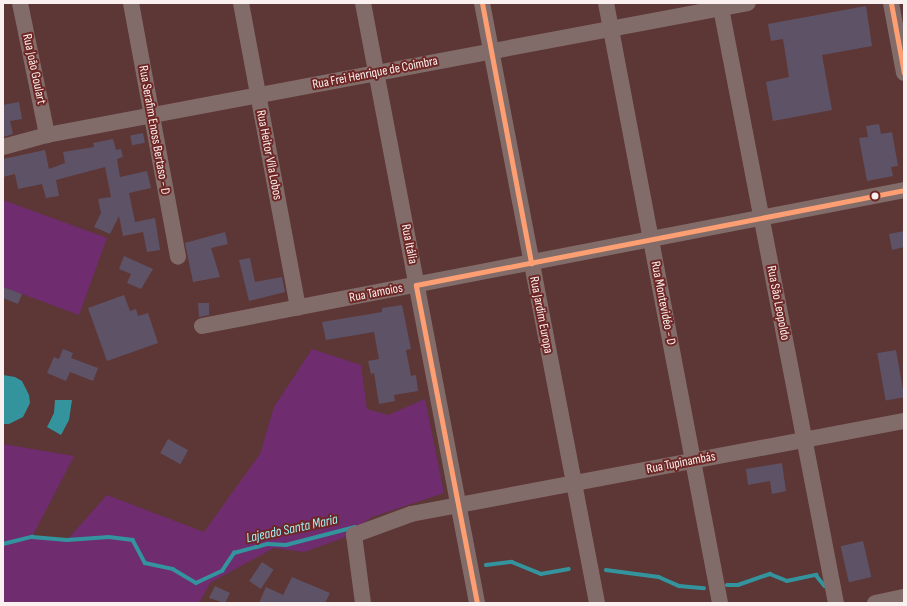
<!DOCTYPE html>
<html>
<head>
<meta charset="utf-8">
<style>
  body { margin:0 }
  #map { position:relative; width:907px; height:606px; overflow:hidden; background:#5d3636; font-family:"Sofia Sans Condensed",sans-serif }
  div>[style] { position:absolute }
  .green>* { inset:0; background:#6f2c6f }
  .water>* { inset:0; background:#33949d }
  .stream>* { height:3.5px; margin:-1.75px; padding:0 1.75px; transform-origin:1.75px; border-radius:1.75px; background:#33949d }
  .building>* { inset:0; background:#5e5366; transform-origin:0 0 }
  .minor>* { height:16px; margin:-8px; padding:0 8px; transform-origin:8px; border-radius:8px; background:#826c6a }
  .bus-1>* { height:5px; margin:-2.5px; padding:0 2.5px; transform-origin:2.5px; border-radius:2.5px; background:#fd9f72 }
  .dots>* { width:11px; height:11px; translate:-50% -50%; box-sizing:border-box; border:2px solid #6e2725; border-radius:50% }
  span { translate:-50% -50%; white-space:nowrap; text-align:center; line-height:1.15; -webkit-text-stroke:4px #6e2725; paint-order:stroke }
  .street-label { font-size:13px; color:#f9f0ef }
  .water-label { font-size:14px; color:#a1eef6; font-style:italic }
  .frame { position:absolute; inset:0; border:4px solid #f9f0ef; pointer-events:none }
</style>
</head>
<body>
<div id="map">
  <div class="green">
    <i style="clip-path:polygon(3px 200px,107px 238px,79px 315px,3px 287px)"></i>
    <i style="clip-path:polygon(312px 349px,361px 365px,367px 409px,388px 415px,425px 399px,444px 493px,372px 517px,343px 538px,304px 552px,274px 548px,210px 583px,199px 603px,3px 603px,3px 444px,74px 456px,32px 537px,67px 540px,107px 495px,204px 532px,260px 454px,274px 407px)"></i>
  </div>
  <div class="water">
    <i style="clip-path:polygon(3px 375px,15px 377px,22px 381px,29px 395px,30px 403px,23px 417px,9px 424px,3px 424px)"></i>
    <i style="clip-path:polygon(55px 400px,72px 400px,69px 420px,61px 435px,47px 427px,54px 413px)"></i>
  </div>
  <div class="stream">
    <i style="left:3px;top:544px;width:30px;rotate:-14deg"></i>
    <i style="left:32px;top:537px;width:35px;rotate:5deg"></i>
    <i style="left:67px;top:540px;width:42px;rotate:-4.1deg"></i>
    <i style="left:109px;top:537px;width:24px;rotate:7deg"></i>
    <i style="left:133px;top:540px;width:26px;rotate:62deg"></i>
    <i style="left:145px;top:563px;width:29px;rotate:12deg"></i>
    <i style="left:173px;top:569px;width:27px;rotate:31deg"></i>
    <i style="left:196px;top:583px;width:29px;rotate:-25deg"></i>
    <i style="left:222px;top:571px;width:22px;rotate:-56deg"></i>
    <i style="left:234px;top:553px;width:35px;rotate:-15deg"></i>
    <i style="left:268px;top:544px;width:18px;rotate:3deg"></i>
    <i style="left:286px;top:545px;width:71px;rotate:-14.6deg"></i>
    <i style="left:486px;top:565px;width:26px;rotate:-7deg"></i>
    <i style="left:512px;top:562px;width:31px;rotate:22deg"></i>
    <i style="left:541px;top:574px;width:28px;rotate:-10deg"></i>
    <i style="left:606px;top:570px;width:53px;rotate:7.5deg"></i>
    <i style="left:659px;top:577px;width:22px;rotate:24deg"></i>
    <i style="left:679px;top:586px;width:25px;rotate:5deg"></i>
    <i style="left:727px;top:585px;width:11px"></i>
    <i style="left:738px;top:585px;width:34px;rotate:-19deg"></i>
    <i style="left:770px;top:574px;width:18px;rotate:22deg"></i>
    <i style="left:787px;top:581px;width:30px;rotate:-12deg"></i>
    <i style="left:816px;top:575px;width:14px;rotate:51deg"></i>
  </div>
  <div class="building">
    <i style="clip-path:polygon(866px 6px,872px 46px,822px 55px,832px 110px,773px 121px,766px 82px,789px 77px,783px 39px,771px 41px,768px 24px)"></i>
    <i style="clip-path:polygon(19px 102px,22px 119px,10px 121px,13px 134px,3px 137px,3px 105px)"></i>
    <i style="clip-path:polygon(879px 124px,881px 134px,892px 132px,898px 166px,891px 167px,893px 176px,867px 181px,859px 138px,868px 137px,866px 126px)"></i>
    <i style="left:143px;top:133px;width:10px;height:13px;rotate:79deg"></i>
    <i style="clip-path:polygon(113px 139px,116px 150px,121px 149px,123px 157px,117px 159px,120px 177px,147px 171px,151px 188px,129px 193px,135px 222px,155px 218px,160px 250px,147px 252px,143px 232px,123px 236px,119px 216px,110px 234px,94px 227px,101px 213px,98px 199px,111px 197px,105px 167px,56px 180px,59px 196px,46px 198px,42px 184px,18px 189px,15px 174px,3px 177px,3px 159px,45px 150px,49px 169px,65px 163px,63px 152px,94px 147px,93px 143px)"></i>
    <i style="clip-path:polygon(904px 231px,904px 247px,892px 250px,889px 234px)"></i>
    <i style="clip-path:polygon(225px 232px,228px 244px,211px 248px,220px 277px,193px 282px,185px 243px)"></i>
    <i style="clip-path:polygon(124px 256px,153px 269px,141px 289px,127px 283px,131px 274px,119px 269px)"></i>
    <i style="clip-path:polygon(250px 258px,255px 282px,282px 277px,285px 292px,249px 301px,239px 260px)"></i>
    <i style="clip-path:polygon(3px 287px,22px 294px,18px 304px,3px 298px)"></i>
    <i style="clip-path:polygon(124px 295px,130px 311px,136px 309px,138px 316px,148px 313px,158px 343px,107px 361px,88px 308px)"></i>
    <i style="clip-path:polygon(198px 303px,209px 303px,209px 315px,199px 317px)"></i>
    <i style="clip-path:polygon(402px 305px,411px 349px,406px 350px,411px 376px,416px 375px,418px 391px,394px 395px,395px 401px,379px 404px,374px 373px,371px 374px,368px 361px,379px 359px,374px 332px,326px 340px,322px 322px,382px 312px,382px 308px)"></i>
    <i style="clip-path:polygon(63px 349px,73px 353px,71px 358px,98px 368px,93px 381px,70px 372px,66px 381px,47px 373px,54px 357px,59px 359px)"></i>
    <i style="left:896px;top:350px;width:48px;height:19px;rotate:80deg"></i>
    <i style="left:168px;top:439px;width:23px;height:16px;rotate:29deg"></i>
    <i style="clip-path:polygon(782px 463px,786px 491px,772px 494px,770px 481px,748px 485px,746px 469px)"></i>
    <i style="left:863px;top:541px;width:37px;height:23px;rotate:77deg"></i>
    <i style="left:262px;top:562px;width:14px;height:23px;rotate:34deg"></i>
    <i style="clip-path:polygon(292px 577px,330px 593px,325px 603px,259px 603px,266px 587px,283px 595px)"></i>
    <i style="clip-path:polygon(215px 586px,230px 593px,225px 603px,209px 598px)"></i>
  </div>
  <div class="minor">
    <i style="left:20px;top:3px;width:135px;rotate:78.4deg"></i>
    <i style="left:131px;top:3px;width:258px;rotate:79.5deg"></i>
    <i style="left:241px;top:3px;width:310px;rotate:79.4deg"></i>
    <i style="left:363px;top:3px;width:611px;rotate:79.24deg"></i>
    <i style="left:482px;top:3px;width:611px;rotate:79.15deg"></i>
    <i style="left:606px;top:3px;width:611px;rotate:79.24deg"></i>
    <i style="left:720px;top:3px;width:611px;rotate:79.06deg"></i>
    <i style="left:891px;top:3px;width:71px;rotate:79.5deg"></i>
    <i style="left:3px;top:147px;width:46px;rotate:-15.3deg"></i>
    <i style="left:47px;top:135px;width:713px;rotate:-10.66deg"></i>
    <i style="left:202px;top:326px;width:715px;rotate:-10.96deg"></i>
    <i style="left:363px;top:603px;width:69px;rotate:-97.5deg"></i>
    <i style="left:354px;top:535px;width:61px;rotate:-20.2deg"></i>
    <i style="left:411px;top:514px;width:502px;rotate:-10.68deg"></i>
    <i style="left:875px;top:603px;width:30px;rotate:-12deg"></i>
  </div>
  <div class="bus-1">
    <i style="left:482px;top:3px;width:265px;rotate:79.3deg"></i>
    <i style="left:891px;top:3px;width:71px;rotate:79.5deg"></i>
    <i style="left:477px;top:603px;width:324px;rotate:-100.9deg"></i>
    <i style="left:416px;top:285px;width:497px;rotate:-11deg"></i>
  </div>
  <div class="dots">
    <i style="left:875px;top:196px;background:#f9f0ef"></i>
  </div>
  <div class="street-label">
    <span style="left:34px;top:69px;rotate:78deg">Rua João Goulart</span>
    <span style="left:375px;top:73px;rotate:-11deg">Rua Frei Henrique de Coimbra</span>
    <span style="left:154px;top:130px;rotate:80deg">Rua Serafim Enoss Bertaso - D</span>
    <span style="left:269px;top:155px;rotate:79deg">Rua Heitor Vila Lobos</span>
    <span style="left:409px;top:244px;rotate:79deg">Rua Itália</span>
    <span style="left:376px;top:293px;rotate:-11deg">Rua Tamoios</span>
    <span style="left:663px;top:303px;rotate:79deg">Rua Montevidéo - D</span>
    <span style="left:778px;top:303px;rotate:79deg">Rua São Leopoldo</span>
    <span style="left:541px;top:315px;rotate:79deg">Rua Jardim Europa</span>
    <span style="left:681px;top:463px;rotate:-11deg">Rua Tupinambás</span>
  </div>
  <div class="water-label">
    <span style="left:292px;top:529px;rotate:-12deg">Lajeado Santa Maria</span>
  </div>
  <div class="frame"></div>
</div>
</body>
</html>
